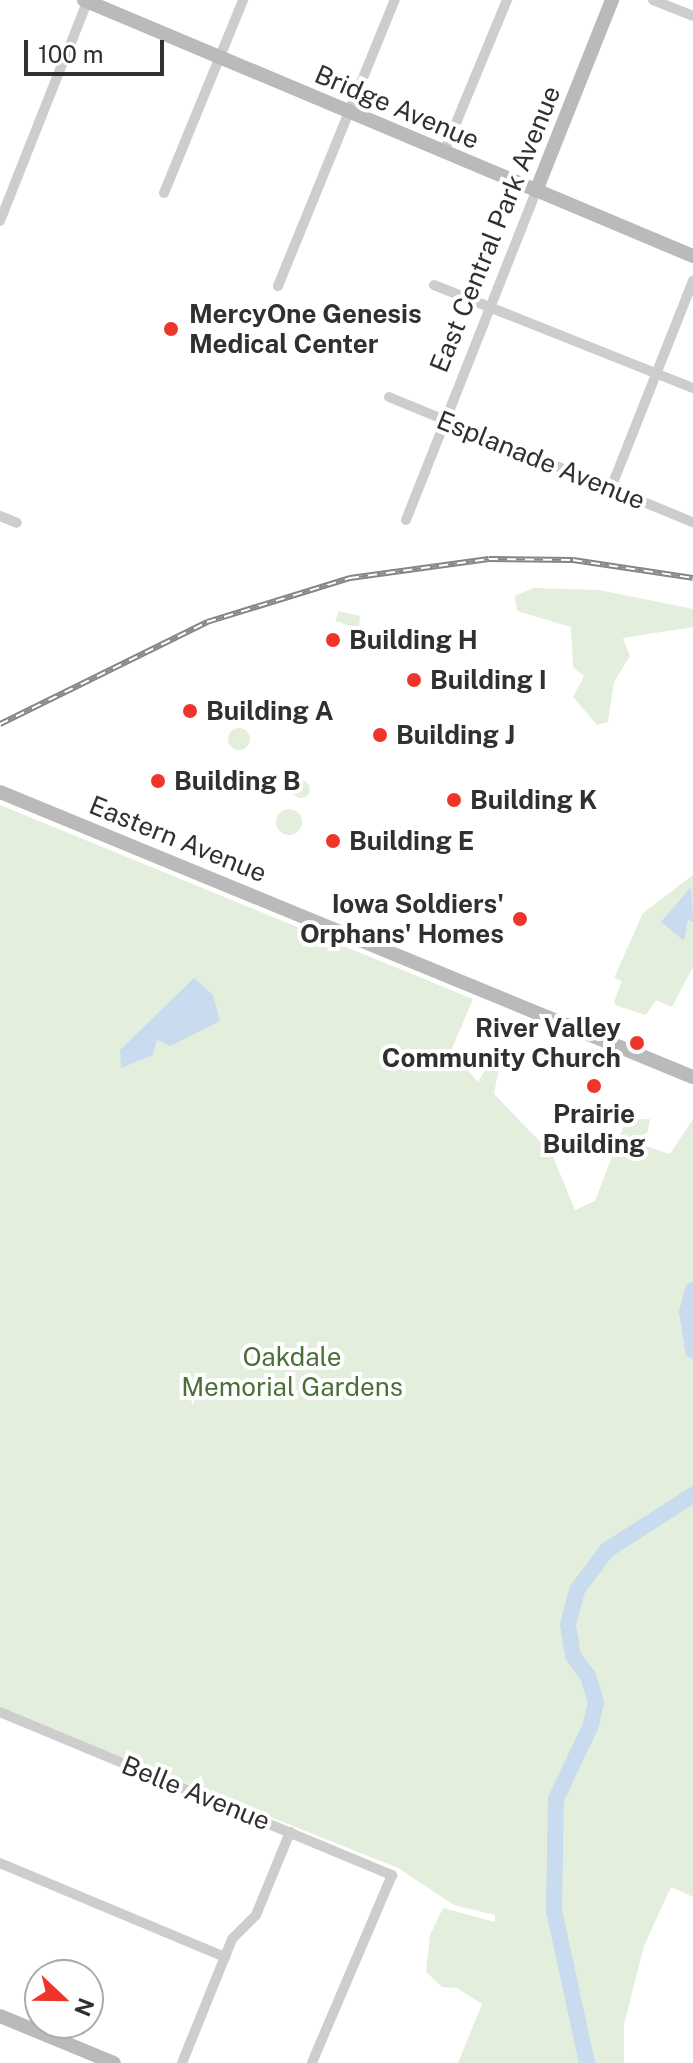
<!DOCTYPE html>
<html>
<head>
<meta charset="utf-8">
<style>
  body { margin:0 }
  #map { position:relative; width:693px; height:2063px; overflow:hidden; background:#fff; font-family:"Public Sans",sans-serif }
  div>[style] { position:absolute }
  .green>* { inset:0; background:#e4eedd }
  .round { border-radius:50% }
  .water>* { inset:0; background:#c9dbee }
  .river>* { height:16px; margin:-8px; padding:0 8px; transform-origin:8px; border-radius:8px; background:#c9dbee }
  .street>* { height:10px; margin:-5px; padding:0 5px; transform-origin:5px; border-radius:5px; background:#cdcdcd }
  .secondary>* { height:14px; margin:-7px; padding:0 7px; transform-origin:7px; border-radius:7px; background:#bababa }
  .rail>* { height:6px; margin-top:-3px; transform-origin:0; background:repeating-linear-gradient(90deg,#fff 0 9px,#858585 0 18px); box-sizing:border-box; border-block:2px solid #858585 }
  .dots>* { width:22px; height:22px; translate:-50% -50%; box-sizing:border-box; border:4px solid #fff; border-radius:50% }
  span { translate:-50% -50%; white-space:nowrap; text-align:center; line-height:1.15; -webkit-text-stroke:8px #fff; paint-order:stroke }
  .street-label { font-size:26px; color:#303030 }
  .poi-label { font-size:26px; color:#303030; font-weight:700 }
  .left { translate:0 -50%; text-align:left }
  .right { translate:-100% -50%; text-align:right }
  .park-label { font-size:26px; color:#4c6f3a }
  .north { position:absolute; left:24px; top:1959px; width:80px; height:80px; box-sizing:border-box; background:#fff; border:2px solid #acacac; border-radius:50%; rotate:112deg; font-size:22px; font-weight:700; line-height:32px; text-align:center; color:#303030 }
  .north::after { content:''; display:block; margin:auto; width:28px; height:36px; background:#ef342a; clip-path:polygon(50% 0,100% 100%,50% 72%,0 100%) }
  .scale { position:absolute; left:24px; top:40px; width:140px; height:36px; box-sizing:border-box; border:4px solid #303030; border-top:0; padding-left:10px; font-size:24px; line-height:28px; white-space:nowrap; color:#303030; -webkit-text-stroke:6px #fff; paint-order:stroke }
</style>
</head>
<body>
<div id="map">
  <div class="green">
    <i style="clip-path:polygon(534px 588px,599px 590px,693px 609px,693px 627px,623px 638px,630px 656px,614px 682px,608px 722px,597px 725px,573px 697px,584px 676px,573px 667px,571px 627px,517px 611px,515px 596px)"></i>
    <i style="clip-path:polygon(339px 611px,360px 616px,359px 628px,335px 621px)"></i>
    <i class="round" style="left:228px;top:728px;width:22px;height:22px"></i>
    <i class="round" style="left:292px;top:780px;width:18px;height:18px"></i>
    <i style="clip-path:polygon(0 805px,473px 999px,451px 1051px,478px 1082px,489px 1063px,499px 1068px,494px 1094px,552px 1154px,575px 1210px,595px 1201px,626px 1120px,650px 1119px,645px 1146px,670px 1154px,693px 1119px,693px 1897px,671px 1887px,644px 1946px,624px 2024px,624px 2063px,458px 2063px,482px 2004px,457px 1988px,442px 1987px,426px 1972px,430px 1935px,443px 1908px,495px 1922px,495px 1915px,454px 1905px,398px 1868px,0 1709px)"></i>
    <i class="round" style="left:276px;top:809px;width:26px;height:26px"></i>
    <i style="clip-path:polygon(693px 875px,693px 967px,672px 1007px,656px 1000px,646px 1015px,617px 1006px,614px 1002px,622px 981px,614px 978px,643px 913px)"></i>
  </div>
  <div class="water">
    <i style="clip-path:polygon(691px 887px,693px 922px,688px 920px,684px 941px,661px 922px)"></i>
    <i style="clip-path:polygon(194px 978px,213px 995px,220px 1021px,170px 1046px,157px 1040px,153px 1055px,121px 1068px,120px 1050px)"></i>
  </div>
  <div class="river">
    <i style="left:693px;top:1290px;width:23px;rotate:105deg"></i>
    <i style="left:687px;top:1312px;width:39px;rotate:81deg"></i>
    <i style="left:587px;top:2063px;width:157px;rotate:-102.2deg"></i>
    <i style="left:554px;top:1910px;width:111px;rotate:-89deg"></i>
    <i style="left:556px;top:1799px;width:82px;rotate:-64.7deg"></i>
    <i style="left:591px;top:1725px;width:24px;rotate:-78deg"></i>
    <i style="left:596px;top:1702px;width:27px;rotate:-107deg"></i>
    <i style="left:588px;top:1676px;width:25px;rotate:-127deg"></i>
    <i style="left:573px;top:1656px;width:32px;rotate:-99deg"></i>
    <i style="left:568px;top:1624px;width:35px;rotate:-75deg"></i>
    <i style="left:577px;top:1590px;width:50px;rotate:-53.1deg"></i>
    <i style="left:607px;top:1550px;width:102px;rotate:-32.6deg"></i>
  </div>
  <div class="street">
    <i style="left:653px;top:0;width:43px;rotate:21.8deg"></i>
    <i style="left:63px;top:63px;width:68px;rotate:-68.4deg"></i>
    <i style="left:444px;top:152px;width:165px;rotate:-67.5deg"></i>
    <i style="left:164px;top:193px;width:209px;rotate:-67.7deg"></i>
    <i style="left:0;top:221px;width:166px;rotate:-68.4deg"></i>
    <i style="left:434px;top:285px;width:279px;rotate:21.7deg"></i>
    <i style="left:278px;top:286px;width:309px;rotate:-67.8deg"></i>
    <i style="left:389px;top:397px;width:329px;rotate:22.4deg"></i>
    <i style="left:611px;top:488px;width:223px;rotate:-68.4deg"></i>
    <i style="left:0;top:516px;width:18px;rotate:22deg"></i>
    <i style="left:406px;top:520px;width:354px;rotate:-68.4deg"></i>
    <i style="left:0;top:1712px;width:425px;rotate:22.6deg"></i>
    <i style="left:392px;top:1875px;width:204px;rotate:113.1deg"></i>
    <i style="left:0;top:1863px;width:244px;rotate:22.7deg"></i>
    <i style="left:182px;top:2063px;width:134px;rotate:-68deg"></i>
    <i style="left:232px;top:1939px;width:34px;rotate:-45deg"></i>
    <i style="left:256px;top:1915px;width:90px;rotate:-67.7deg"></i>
  </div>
  <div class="secondary">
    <i style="left:84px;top:0;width:661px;rotate:22.8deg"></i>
    <i style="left:536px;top:191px;width:206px;rotate:-68.3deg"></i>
    <i style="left:0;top:792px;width:749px;rotate:22.36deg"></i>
    <i style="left:0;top:2016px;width:123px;rotate:22.4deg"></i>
  </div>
  <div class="rail">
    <i style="left:0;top:724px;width:231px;rotate:-26.2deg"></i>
    <i style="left:207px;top:622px;width:150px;rotate:-17.1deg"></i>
    <i style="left:350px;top:578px;width:140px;rotate:-7.8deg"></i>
    <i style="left:489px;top:559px;width:84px;rotate:0.7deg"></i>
    <i style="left:573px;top:560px;width:121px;rotate:8.5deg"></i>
  </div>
  <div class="dots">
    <i style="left:171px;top:329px;background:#ef342a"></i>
    <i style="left:333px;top:640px;background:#ef342a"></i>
    <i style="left:414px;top:680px;background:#ef342a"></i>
    <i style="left:190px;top:711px;background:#ef342a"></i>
    <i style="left:380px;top:735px;background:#ef342a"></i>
    <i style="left:158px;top:781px;background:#ef342a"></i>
    <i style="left:454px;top:800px;background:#ef342a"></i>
    <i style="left:333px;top:841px;background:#ef342a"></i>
    <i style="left:520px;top:919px;background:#ef342a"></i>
    <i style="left:637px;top:1043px;background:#ef342a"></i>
    <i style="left:594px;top:1086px;background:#ef342a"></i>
  </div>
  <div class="street-label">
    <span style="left:397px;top:107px;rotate:23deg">Bridge Avenue</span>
    <span style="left:495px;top:229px;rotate:-68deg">East Central Park Avenue</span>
    <span style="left:541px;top:460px;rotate:22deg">Esplanade Avenue</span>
    <span style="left:178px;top:839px;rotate:22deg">Eastern Avenue</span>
    <span style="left:196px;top:1793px;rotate:22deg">Belle Avenue</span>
  </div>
  <div class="poi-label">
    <span class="left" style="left:189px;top:329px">MercyOne Genesis<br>Medical Center</span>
    <span class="left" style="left:349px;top:640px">Building H</span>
    <span class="left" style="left:430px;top:680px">Building I</span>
    <span class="left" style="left:206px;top:711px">Building A</span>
    <span class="left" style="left:396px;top:735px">Building J</span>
    <span class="left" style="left:174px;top:781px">Building B</span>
    <span class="left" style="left:470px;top:800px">Building K</span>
    <span class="left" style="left:349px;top:841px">Building E</span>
    <span class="right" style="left:504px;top:919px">Iowa Soldiers'<br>Orphans' Homes</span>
    <span class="right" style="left:621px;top:1043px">River Valley<br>Community Church</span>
    <span style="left:594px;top:1129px">Prairie<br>Building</span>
  </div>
  <div class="park-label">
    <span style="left:292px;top:1372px">Oakdale<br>Memorial Gardens</span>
  </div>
  <div class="north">N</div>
  <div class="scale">100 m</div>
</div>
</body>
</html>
